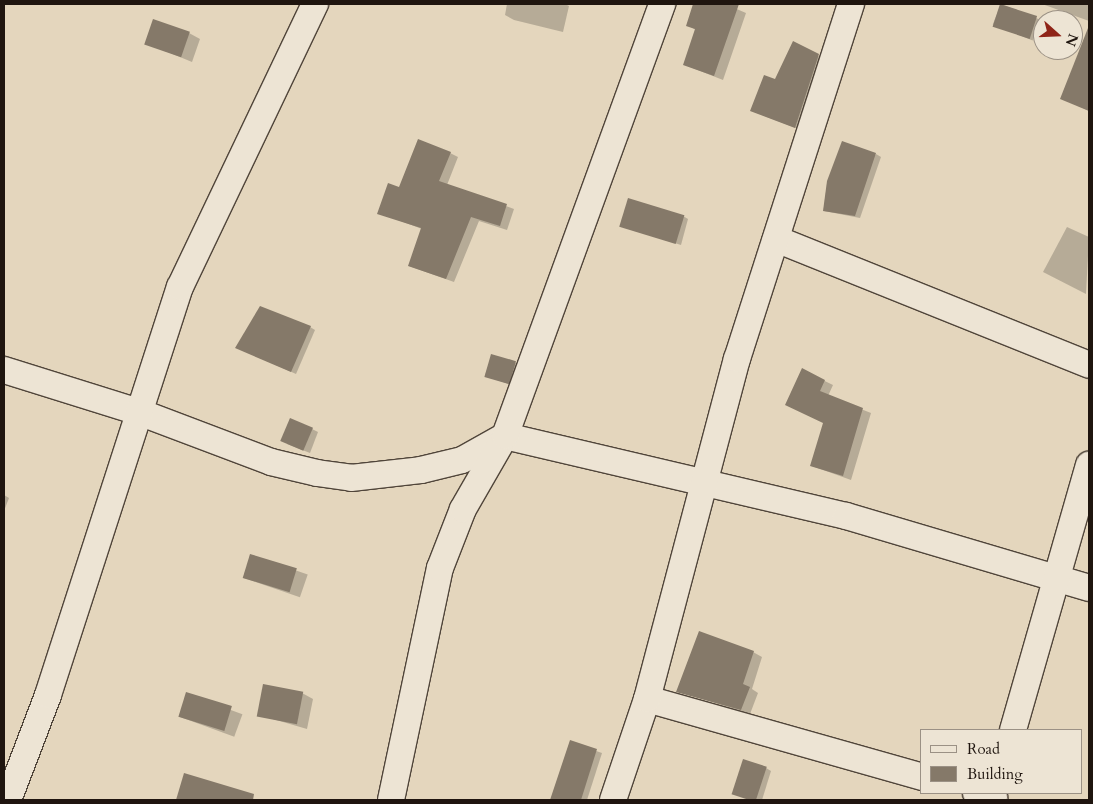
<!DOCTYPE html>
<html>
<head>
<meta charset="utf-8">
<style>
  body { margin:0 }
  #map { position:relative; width:1093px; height:804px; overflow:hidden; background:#e4d6bd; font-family:Cardo,serif }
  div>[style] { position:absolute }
  .shadow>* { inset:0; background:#0003; transform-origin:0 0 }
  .building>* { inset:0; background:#857969; transform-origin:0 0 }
  .roads { filter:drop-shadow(1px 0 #50453a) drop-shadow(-1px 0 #50453a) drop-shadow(0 1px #50453a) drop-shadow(0 -1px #50453a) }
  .street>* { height:26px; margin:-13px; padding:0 13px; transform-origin:13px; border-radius:13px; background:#ede4d4 }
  span { translate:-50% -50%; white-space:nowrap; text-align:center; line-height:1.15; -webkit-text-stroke:4px #ede4d4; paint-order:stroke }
  .frame { position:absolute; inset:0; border:5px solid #1f150f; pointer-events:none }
  .legend { position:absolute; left:920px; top:729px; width:162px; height:65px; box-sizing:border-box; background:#ede4d4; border:1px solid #9b9185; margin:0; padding:6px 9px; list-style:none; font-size:15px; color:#1f150f }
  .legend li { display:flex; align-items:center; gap:10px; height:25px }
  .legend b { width:25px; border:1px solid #9b9185 }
  .north { position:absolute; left:1033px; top:10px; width:50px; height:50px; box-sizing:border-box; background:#ede4d4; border:1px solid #9b9185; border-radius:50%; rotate:110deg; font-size:14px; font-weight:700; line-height:20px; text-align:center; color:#1f150f }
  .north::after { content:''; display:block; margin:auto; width:18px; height:22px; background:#8f2418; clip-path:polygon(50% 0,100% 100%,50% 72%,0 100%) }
</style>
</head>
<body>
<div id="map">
  <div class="shadow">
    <i style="clip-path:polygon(507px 4px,565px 4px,569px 6px,563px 32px,514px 20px,505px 15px)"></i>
    <i style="clip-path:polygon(695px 4px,725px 4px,746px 13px,723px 80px,685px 65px,696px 30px,687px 25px)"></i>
    <i style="left:1001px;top:4px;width:43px;height:22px;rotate:22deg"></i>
    <i style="clip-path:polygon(1089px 4px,1089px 21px,1042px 4px)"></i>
    <i style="clip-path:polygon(189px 33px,200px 39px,192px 62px,146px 43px)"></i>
    <i style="clip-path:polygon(1079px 53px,1089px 58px,1089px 111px,1061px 98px)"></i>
    <i style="clip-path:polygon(818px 56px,824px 59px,801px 130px,752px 111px,776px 80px)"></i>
    <i style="clip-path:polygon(450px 153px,458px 157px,447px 185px,514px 209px,507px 230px,479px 221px,454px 282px,409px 266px,422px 229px,379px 213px,400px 188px)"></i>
    <i style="clip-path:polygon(876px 154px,881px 157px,860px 218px,824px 211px)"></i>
    <i style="clip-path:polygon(683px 216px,688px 219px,681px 245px,620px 226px)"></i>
    <i style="clip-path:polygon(1067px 227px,1089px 237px,1086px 294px,1043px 272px)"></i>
    <i style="clip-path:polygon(310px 327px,315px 330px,296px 374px,242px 350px)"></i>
    <i style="left:492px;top:355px;width:31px;height:22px;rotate:19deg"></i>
    <i style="clip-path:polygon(802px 370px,833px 385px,828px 396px,871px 413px,851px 480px,812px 466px,824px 423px)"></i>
    <i style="clip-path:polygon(312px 429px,318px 432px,310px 453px,287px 444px)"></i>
    <i style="clip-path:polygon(4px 495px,9px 498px,4px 511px)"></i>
    <i style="left:251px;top:555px;width:60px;height:24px;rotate:19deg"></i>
    <i style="clip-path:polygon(753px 652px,762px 657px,752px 689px,758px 693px,750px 714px,677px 691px)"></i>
    <i style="clip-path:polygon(302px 693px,313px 699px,307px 729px,259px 715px)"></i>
    <i style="left:187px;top:694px;width:59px;height:24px;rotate:20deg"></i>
    <i style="clip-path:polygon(570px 742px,602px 753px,587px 800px,551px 800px)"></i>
    <i style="clip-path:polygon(766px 768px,771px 771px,762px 800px,732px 794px)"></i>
  </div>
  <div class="building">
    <i style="clip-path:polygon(693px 4px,739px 4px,714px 76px,683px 65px,695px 29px,686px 26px)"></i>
    <i style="left:1000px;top:4px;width:39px;height:24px;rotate:18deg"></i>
    <i style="left:153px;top:19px;width:39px;height:27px;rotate:19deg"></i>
    <i style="clip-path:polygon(1088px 28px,1089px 28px,1089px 111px,1060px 99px)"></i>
    <i style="clip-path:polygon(793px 41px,819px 54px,795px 128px,750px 111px,764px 75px,775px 79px)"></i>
    <i style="clip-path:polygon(418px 139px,451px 152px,439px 181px,507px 204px,500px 226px,471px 217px,446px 279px,408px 266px,421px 228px,377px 214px,388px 183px,399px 187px)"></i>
    <i style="clip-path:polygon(842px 141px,876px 153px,855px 216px,823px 211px,827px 181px)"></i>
    <i style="left:628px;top:198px;width:59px;height:30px;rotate:17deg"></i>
    <i style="clip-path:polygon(260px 306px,311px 326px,291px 372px,235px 348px)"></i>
    <i style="left:491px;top:354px;width:26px;height:24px;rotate:16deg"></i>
    <i style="clip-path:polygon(802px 368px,825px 380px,820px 391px,863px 408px,843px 476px,810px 466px,823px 423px,785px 405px)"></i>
    <i style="left:290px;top:418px;width:25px;height:25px;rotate:23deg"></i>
    <i style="left:250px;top:554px;width:49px;height:25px;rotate:17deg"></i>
    <i style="clip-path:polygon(699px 631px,754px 651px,743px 684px,750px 687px,741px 710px,676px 692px)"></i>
    <i style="left:263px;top:684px;width:41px;height:33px;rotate:11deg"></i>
    <i style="left:186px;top:692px;width:48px;height:26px;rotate:17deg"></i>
    <i style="clip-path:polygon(570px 740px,597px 749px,581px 800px,550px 800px)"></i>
    <i style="left:743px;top:759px;width:25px;height:37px;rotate:18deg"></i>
    <i style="clip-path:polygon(184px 773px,254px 794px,253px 800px,176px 800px)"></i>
  </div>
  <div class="roads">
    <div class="street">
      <i style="left:776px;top:239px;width:337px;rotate:21.9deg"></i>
      <i style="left:4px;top:370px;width:141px;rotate:17.3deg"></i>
      <i style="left:139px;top:412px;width:141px;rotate:20.7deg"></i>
      <i style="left:271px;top:462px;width:47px;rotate:13.4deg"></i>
      <i style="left:317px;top:473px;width:34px;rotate:8deg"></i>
      <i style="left:351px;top:478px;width:70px;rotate:-6.5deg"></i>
      <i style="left:421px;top:470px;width:42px;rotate:-13.7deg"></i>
      <i style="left:462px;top:460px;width:49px;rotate:-29.2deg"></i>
      <i style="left:505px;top:436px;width:350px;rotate:13.2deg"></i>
      <i style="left:846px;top:516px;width:253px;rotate:16.5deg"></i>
      <i style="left:647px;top:699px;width:286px;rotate:15.8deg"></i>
      <i style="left:1013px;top:730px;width:276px;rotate:-74deg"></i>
      <i style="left:976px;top:793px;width:19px;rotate:16deg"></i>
      <i style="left:8px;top:800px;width:112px;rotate:-69.1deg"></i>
      <i style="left:48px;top:695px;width:429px;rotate:-72.1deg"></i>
      <i style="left:180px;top:287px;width:314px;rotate:-64.5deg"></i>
      <i style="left:391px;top:800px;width:237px;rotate:-78.1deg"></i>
      <i style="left:440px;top:568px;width:63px;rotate:-68.7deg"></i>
      <i style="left:463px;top:509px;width:84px;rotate:-60.1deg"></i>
      <i style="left:505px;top:436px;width:460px;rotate:-70deg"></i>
      <i style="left:613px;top:800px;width:107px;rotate:-71.4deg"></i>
      <i style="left:647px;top:699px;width:352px;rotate:-75.2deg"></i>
      <i style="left:737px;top:359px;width:373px;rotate:-72.2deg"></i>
    </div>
  </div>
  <div class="frame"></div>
  <ul class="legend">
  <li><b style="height:6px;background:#ede4d4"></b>Road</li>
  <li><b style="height:14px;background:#857969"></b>Building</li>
  </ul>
  <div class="north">N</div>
</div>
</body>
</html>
